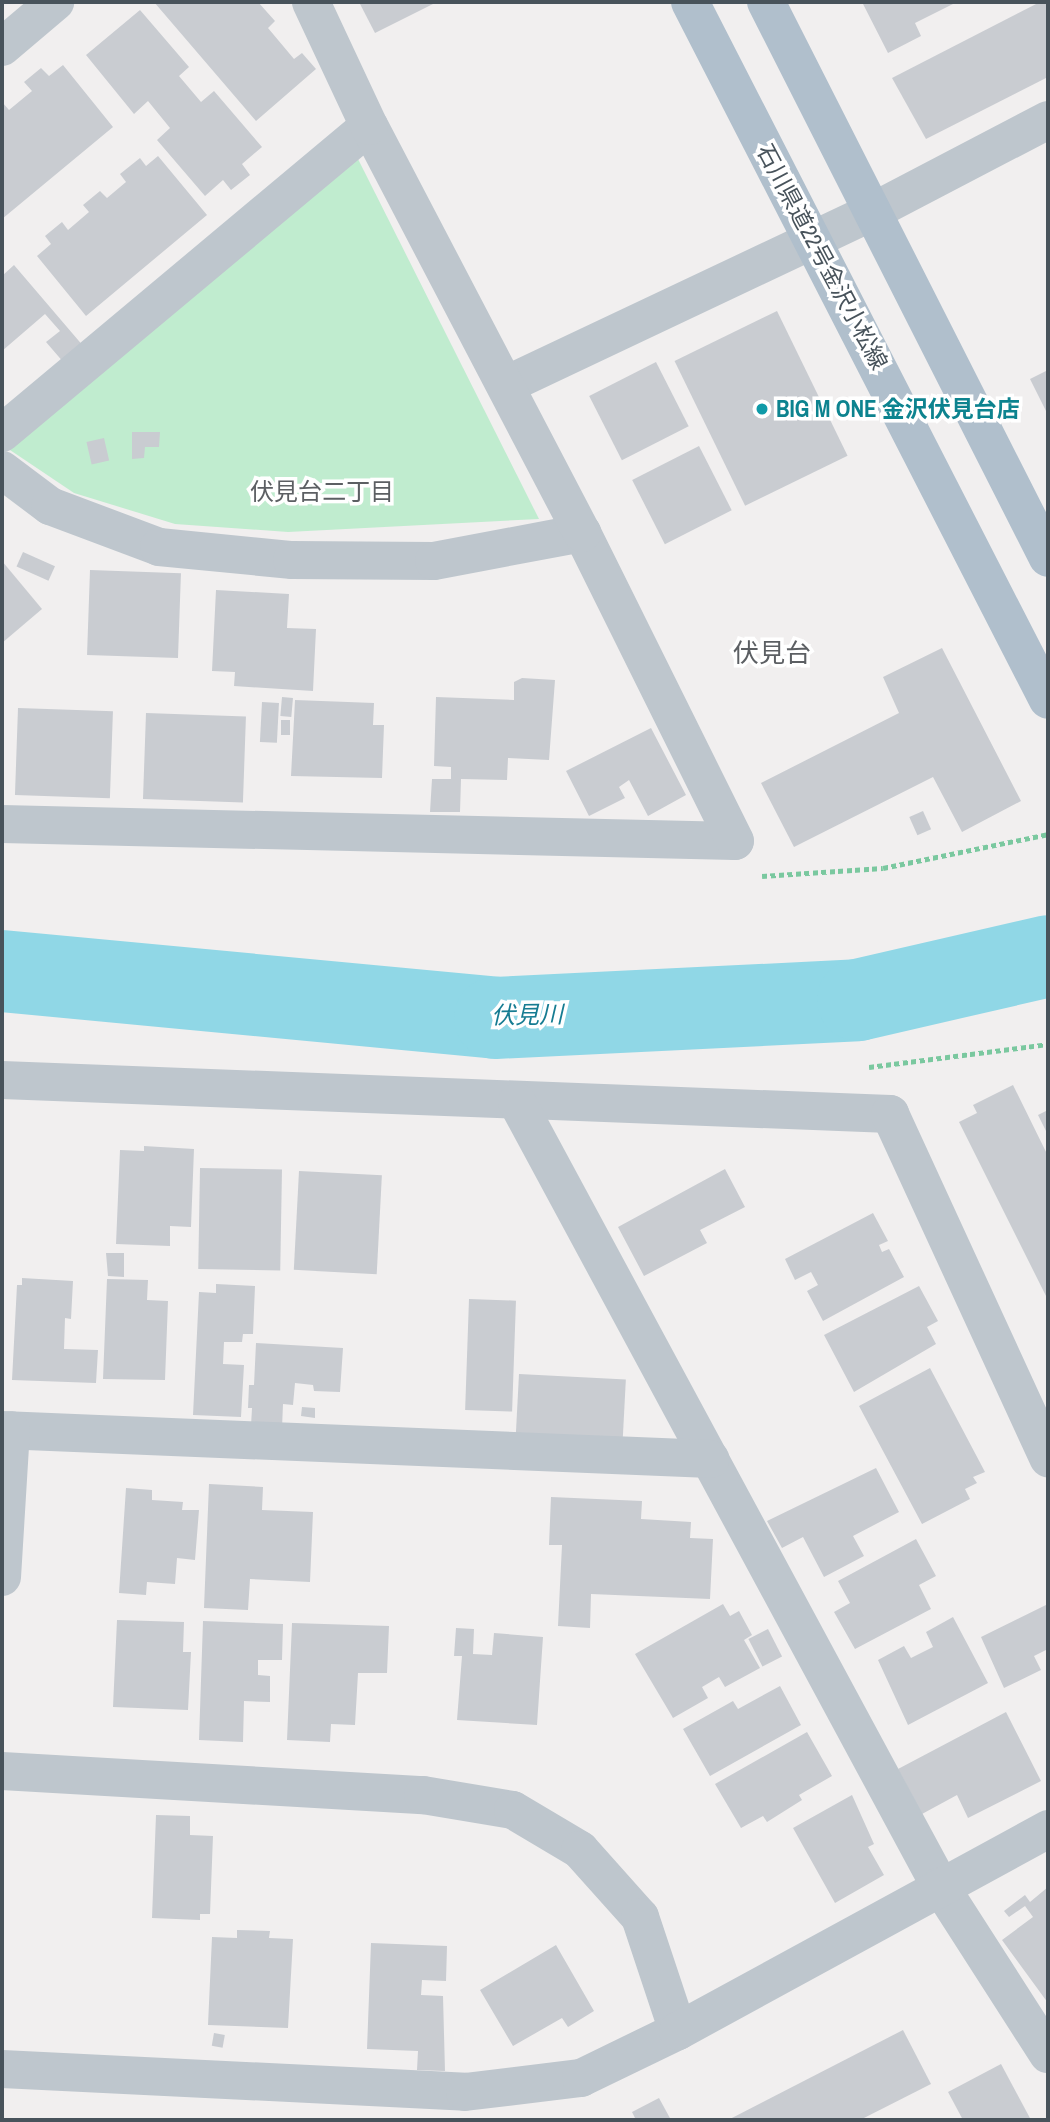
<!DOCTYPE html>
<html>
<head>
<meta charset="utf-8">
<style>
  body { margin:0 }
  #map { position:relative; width:1050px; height:2122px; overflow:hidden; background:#f1efef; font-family:"Archivo Narrow","Noto Sans JP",sans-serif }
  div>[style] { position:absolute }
  .green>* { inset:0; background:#c0eccf }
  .river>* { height:82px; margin:-41px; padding:0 41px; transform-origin:41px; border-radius:41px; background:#90d7e6 }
  .building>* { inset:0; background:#c9ccd1; transform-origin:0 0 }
  .path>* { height:4.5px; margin-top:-2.25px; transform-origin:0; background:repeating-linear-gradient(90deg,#7ac89f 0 5px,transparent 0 8.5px) }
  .minor>* { height:38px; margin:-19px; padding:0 19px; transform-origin:19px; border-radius:19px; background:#bec6cd }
  .tertiary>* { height:38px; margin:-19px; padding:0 19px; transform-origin:19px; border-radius:19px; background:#bec6cd }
  .primary>* { height:38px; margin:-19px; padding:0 19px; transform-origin:19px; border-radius:19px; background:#b0bfcc }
  .dots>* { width:19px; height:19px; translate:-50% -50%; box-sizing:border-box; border:4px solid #fff; border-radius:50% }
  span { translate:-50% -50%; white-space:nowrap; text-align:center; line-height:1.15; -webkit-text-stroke:7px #fff; paint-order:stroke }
  .street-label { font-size:23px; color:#48535b }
  .culture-label { font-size:23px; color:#0d838f; font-weight:700 }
  .left { translate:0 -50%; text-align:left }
  .neighbourhood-label { font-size:24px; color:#5c5f63 }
  .water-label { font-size:24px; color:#167c92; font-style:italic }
  .quarter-label { font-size:26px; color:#5c5f63 }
  .frame { position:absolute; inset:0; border:4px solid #48535b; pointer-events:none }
</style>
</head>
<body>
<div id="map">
  <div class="green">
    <i style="clip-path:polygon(358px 159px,539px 519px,288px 532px,175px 524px,74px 493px,7px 448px)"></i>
  </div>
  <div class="river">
    <i style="left:2px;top:971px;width:495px;rotate:5.4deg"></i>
    <i style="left:495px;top:1018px;width:363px;rotate:-2.8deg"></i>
    <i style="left:858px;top:1000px;width:195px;rotate:-13deg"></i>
  </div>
  <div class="building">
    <i style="clip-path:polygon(154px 2px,258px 2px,275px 21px,268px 28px,294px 59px,302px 53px,316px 69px,256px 121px)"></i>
    <i style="clip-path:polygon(359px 2px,437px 2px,375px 33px)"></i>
    <i style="clip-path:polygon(862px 2px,957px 2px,915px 23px,921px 36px,888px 53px)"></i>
    <i style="clip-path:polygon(1040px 2px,1048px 2px,1048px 77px,926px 139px,892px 78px)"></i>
    <i style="clip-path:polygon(140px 10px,189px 67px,179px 76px,201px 102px,214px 91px,262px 147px,242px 164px,250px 175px,231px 190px,223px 180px,205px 196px,157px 140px,170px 128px,148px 101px,134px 114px,86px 55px)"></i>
    <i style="clip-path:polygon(63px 65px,113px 127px,2px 219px,2px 102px,9px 110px,32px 91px,24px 82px,41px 68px,49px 76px)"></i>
    <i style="clip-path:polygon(158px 156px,207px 215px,86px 316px,37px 256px,51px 244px,45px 236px,62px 222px,68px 230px,89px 212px,83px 205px,100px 191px,107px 198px,126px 182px,120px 174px,140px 158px,146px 166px)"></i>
    <i style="clip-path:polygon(14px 265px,90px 354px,71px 371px,46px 342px,60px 331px,45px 314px,2px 351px,2px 276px)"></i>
    <i style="left:777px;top:311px;width:161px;height:114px;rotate:64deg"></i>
    <i style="left:656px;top:362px;width:72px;height:75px;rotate:63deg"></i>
    <i style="clip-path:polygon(1048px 370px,1048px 415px,1030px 379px)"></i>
    <i style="clip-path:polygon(132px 432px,160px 432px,159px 447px,145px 447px,144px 458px,132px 459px)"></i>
    <i style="left:104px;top:438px;width:23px;height:18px;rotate:77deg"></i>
    <i style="left:699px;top:446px;width:72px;height:75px;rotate:63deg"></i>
    <i style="left:23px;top:552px;width:35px;height:16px;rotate:24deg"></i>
    <i style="clip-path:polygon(2px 561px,42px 609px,2px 643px)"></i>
    <i style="left:90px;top:570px;width:91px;height:85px;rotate:2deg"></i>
    <i style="clip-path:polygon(216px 590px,289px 594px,287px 628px,316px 629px,313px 691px,234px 686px,235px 672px,212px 671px)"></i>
    <i style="clip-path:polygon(942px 648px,1021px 801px,962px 832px,933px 777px,794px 847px,761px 783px,899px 713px,883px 677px)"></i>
    <i style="clip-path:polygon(522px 678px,555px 680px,549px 760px,508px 758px,507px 780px,461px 779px,460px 812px,430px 812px,432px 779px,451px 779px,451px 767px,434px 766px,436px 697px,514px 700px,514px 682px)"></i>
    <i style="left:282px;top:697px;width:11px;height:19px;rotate:5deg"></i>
    <i style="clip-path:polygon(295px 700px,374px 703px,373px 725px,384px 725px,382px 778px,291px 776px)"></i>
    <i style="left:262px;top:702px;width:17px;height:40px;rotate:3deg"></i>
    <i style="left:18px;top:708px;width:95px;height:87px;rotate:2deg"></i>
    <i style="left:146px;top:713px;width:100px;height:86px;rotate:2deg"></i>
    <i style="left:281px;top:720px;width:9px;height:15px"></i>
    <i style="clip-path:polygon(651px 728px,686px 795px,648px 816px,629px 780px,619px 787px,625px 798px,589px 816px,566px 771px)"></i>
    <i style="left:923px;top:811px;width:20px;height:15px;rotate:66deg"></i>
    <i style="clip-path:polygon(1013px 1085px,1048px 1156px,1048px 1300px,959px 1122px,977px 1113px,973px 1105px)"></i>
    <i style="clip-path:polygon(1048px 1110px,1048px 1135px,1038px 1115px)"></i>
    <i style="clip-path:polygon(144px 1146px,194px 1149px,191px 1227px,170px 1226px,170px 1246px,116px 1244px,120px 1150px,144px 1151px)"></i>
    <i style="left:200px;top:1168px;width:82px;height:101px;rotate:1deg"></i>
    <i style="clip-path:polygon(725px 1169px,745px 1207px,700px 1230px,707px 1243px,644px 1276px,618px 1227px)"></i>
    <i style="left:299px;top:1171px;width:83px;height:99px;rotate:3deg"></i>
    <i style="clip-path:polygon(873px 1213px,888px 1241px,879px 1245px,882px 1252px,889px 1249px,904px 1277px,823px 1321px,807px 1291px,818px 1285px,811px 1272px,795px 1280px,785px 1259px)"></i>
    <i style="clip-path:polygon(106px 1253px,124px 1253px,124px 1277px,108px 1276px)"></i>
    <i style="clip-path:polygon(22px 1278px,73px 1281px,71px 1319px,65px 1318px,64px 1349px,98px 1350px,96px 1383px,12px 1380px,17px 1285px,22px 1285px)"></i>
    <i style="clip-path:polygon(107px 1279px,148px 1280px,147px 1300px,168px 1301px,165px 1380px,103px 1379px)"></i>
    <i style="clip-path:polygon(216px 1284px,255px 1286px,253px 1334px,243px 1334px,242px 1342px,224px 1342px,223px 1364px,244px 1365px,241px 1417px,193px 1415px,199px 1292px,216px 1293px)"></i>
    <i style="clip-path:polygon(919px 1286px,938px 1321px,927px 1327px,936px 1344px,854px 1392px,824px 1335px)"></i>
    <i style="left:469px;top:1299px;width:47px;height:111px;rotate:2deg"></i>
    <i style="clip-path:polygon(256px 1343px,343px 1348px,340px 1392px,314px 1391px,313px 1385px,295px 1383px,293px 1405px,283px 1404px,282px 1428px,251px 1426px,252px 1408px,248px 1408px,249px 1385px,254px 1385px)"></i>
    <i style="clip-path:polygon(930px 1368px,985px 1472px,973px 1477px,977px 1483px,965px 1489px,970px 1499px,922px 1524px,859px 1406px)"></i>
    <i style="left:519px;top:1374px;width:107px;height:62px;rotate:3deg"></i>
    <i style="clip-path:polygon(302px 1407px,315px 1408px,315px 1418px,301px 1416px)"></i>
    <i style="clip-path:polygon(876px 1468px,899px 1512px,853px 1536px,864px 1556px,824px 1577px,803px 1537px,782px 1548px,767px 1521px)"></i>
    <i style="clip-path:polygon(209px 1484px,263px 1487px,262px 1510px,313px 1512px,310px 1582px,250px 1579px,248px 1610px,204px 1608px)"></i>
    <i style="clip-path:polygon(126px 1488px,152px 1490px,152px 1500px,183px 1502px,182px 1510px,199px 1510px,195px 1560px,177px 1558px,175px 1584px,147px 1582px,146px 1595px,119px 1593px)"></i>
    <i style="clip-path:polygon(551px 1497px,642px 1501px,641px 1519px,691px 1522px,690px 1538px,713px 1539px,710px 1599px,591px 1594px,590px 1628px,558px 1626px,562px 1545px,549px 1545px)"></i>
    <i style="clip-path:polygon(916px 1539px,936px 1576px,919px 1585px,931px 1609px,855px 1649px,834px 1612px,850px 1603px,838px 1581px)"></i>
    <i style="clip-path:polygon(723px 1604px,730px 1616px,739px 1611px,752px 1635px,744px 1640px,760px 1668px,725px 1687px,719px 1677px,702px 1687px,708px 1698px,673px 1718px,635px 1654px)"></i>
    <i style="clip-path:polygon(1048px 1604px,1048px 1649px,1034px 1656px,1041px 1670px,1004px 1688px,981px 1637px)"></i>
    <i style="clip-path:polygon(953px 1617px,988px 1683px,908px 1725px,878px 1660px,904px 1646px,911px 1658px,933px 1647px,926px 1632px)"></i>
    <i style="clip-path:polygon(117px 1620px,184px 1622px,183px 1652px,191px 1652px,188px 1710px,113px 1707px)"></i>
    <i style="clip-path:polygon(203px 1621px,283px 1624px,282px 1660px,258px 1660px,258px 1675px,270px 1676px,270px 1702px,244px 1701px,243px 1742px,199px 1740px)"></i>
    <i style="clip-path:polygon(292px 1623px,389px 1626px,387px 1673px,358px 1673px,355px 1725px,331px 1724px,330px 1742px,287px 1740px)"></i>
    <i style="clip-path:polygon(456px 1628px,474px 1629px,473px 1654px,492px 1655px,494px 1633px,543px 1637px,537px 1725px,457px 1720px,462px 1656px,454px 1656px)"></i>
    <i style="left:768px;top:1629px;width:31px;height:22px;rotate:63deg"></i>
    <i style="clip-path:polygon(780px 1686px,801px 1725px,710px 1776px,683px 1729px,733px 1701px,738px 1709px)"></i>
    <i style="clip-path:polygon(1006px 1712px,1041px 1781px,968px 1818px,957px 1795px,922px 1814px,898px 1769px)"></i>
    <i style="clip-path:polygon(807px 1732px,832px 1776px,799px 1795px,802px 1800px,767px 1822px,763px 1816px,741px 1828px,715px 1784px)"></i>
    <i style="clip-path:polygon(852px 1795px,874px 1844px,868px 1847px,884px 1875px,835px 1903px,793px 1828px)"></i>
    <i style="clip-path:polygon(156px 1815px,190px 1816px,190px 1835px,213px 1836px,210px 1914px,200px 1914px,200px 1920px,152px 1918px)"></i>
    <i style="clip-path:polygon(1048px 1887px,1048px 2003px,1002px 1940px,1033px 1917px,1025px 1906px,1009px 1917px,1004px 1911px,1025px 1895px,1030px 1902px)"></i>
    <i style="clip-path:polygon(237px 1930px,270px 1931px,269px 1938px,293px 1939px,288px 2028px,208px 2025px,212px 1937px,237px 1938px)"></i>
    <i style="clip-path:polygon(371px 1943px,447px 1946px,446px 1981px,422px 1980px,421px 1995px,443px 1996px,445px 2071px,417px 2070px,418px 2051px,367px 2049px)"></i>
    <i style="clip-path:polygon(556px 1945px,594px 2011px,568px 2027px,562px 2018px,513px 2046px,480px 1990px)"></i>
    <i style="clip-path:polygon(903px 2030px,931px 2084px,860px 2120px,728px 2120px)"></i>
    <i style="left:214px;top:2033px;width:11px;height:13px;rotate:10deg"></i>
    <i style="clip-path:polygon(1001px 2064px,1031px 2120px,963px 2120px,948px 2092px)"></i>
    <i style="clip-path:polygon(659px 2098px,671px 2120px,636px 2120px,632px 2112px)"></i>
  </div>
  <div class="path">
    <i style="left:762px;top:876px;width:121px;rotate:-3.8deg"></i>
    <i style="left:883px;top:868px;width:168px;rotate:-11.6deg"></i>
    <i style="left:869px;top:1067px;width:180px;rotate:-7.3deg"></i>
  </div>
  <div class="minor">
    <i style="left:2px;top:47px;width:70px;rotate:-40.3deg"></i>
    <i style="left:506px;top:385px;width:405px;rotate:-25.3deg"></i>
    <i style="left:872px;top:212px;width:199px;rotate:-27.6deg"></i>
    <i style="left:2px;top:433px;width:478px;rotate:-39.9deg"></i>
    <i style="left:2px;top:470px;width:60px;rotate:36.9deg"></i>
    <i style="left:50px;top:506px;width:116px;rotate:20.6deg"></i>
    <i style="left:159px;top:547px;width:134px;rotate:5.6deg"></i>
    <i style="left:292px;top:560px;width:142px;rotate:0.4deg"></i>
    <i style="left:434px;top:561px;width:151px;rotate:-10.7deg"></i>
    <i style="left:2px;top:824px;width:733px;rotate:1.33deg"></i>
    <i style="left:735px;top:841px;width:344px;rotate:-116.4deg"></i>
    <i style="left:582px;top:533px;width:459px;rotate:-117.6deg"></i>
    <i style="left:369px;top:126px;width:137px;rotate:-115.1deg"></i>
    <i style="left:2px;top:1080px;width:889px;rotate:2.19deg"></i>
    <i style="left:890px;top:1114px;width:379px;rotate:65.3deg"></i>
    <i style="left:517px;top:1102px;width:891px;rotate:61.65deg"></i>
    <i style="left:940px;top:1886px;width:200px;rotate:57.3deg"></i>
    <i style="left:2px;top:1430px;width:709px;rotate:2.35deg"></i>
    <i style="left:2px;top:1577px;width:147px;rotate:-86.5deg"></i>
    <i style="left:2px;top:1771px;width:422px;rotate:3.3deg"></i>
    <i style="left:423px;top:1795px;width:91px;rotate:9.5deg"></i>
    <i style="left:513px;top:1810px;width:78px;rotate:30.8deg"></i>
    <i style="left:580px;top:1850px;width:90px;rotate:48.2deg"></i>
    <i style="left:640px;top:1917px;width:120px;rotate:71.6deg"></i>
  </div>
  <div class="tertiary">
    <i style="left:2px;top:2069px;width:464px;rotate:2.8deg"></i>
    <i style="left:465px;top:2092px;width:117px;rotate:-6.9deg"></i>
    <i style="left:581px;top:2078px;width:108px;rotate:-25.9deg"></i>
    <i style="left:678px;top:2031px;width:422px;rotate:-28.6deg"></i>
  </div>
  <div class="primary">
    <i style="left:690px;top:2px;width:784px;rotate:62.85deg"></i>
    <i style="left:766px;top:2px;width:623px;rotate:63.11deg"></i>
  </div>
  <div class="dots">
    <i style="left:762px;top:409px;background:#0f9aa8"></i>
  </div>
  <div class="street-label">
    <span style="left:822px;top:257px;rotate:62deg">石川県道22号金沢小松線</span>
  </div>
  <div class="culture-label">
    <span class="left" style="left:776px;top:409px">BIG M ONE 金沢伏見台店</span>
  </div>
  <div class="neighbourhood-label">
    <span style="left:322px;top:492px">伏見台二丁目</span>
  </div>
  <div class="water-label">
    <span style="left:527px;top:1015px;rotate:-1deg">伏見川</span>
  </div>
  <div class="quarter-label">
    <span style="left:772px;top:653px">伏見台</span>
  </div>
  <div class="frame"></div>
</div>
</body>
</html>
